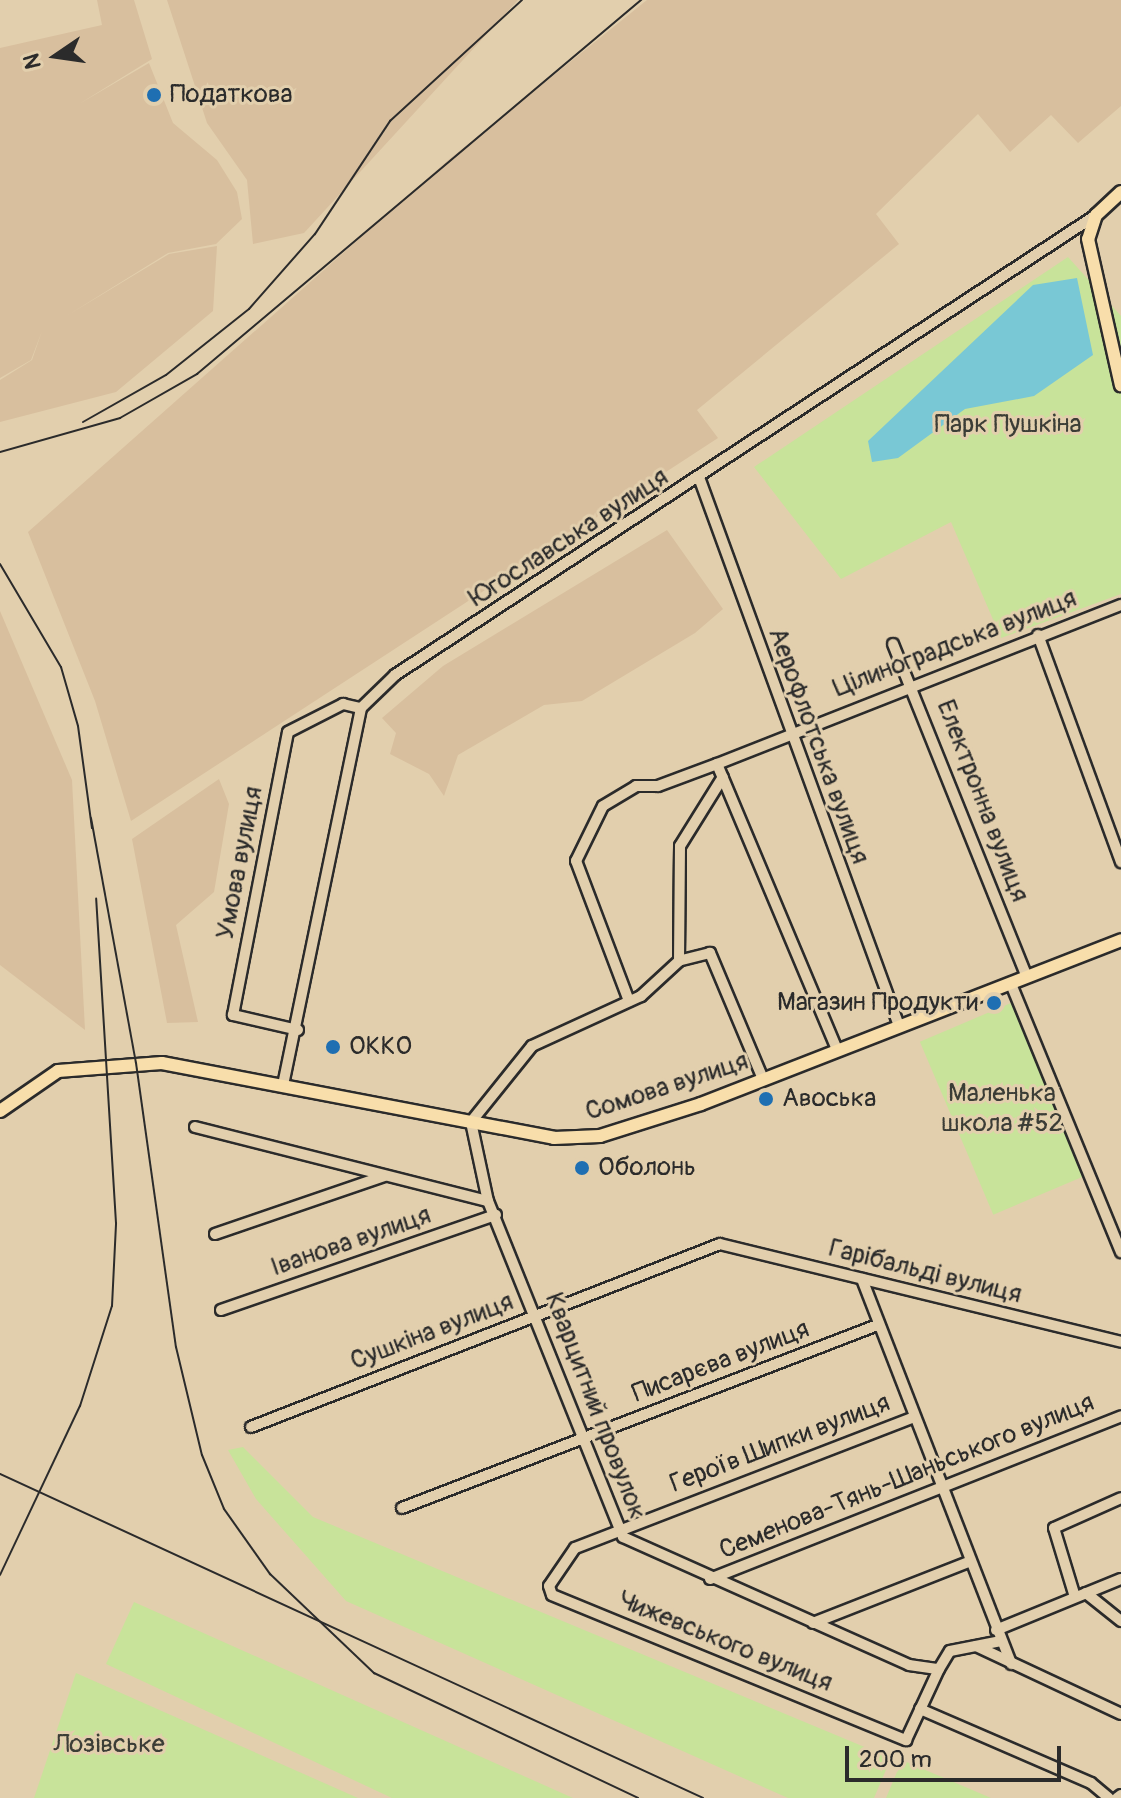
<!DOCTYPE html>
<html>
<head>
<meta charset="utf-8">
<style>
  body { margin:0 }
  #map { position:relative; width:1121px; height:1798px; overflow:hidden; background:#e2cfad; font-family:Pangolin,sans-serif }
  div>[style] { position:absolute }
  .built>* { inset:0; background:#d8bf9e }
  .green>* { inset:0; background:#c8e39a; transform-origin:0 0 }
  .water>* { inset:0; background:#79c8d5 }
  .roads { filter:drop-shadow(2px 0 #2b2b2b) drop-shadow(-2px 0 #2b2b2b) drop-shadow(0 2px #2b2b2b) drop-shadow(0 -2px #2b2b2b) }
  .minor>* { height:10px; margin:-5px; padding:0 5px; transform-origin:5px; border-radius:5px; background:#e2cfad }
  .major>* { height:12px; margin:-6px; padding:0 6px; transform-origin:6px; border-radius:6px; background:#f8deab }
  .rail>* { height:2px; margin:-1px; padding:0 1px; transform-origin:1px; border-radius:1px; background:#2b2b2b }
  .dots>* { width:22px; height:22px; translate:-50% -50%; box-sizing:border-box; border:4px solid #e2cfad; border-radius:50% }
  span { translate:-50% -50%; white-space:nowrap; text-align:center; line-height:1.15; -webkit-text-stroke:6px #e2cfad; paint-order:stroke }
  .poi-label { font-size:26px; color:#2b2b2b }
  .left { translate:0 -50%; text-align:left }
  .right { translate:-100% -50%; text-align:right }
  .park-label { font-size:26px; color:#3b3d36 }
  .street-label { font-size:26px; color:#2b2b2b }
  .north { position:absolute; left:16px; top:16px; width:80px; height:80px; -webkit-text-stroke:6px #e2cfad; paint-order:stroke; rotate:257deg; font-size:22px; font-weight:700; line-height:32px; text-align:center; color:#2b2b2b }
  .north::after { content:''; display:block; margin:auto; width:28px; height:36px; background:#2b2b2b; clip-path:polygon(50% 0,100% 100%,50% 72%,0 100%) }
  .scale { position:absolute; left:845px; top:1746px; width:216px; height:36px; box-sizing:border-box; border:4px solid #2b2b2b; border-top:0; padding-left:10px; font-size:24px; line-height:28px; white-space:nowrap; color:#2b2b2b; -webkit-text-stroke:6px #e2cfad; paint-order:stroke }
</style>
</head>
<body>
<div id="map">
  <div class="built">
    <i style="clip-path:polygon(97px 0,134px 0,152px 59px,79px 104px,149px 63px,173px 123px,217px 160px,237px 192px,242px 219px,216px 244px,168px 253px,68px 315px,169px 254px,217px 246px,213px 311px,116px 392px,0 422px,0 380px,32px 360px,42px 331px,31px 360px,0 378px,0 48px,102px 25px)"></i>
    <i style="clip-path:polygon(167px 0,518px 0,304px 233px,253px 244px,247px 180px,207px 123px)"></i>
    <i style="clip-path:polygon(647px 0,1121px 0,1121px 106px,1078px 143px,1051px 115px,1010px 152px,978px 114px,876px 214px,899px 244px,697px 410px,718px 438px,131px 821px,95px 701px,28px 532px,447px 161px)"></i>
    <i style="clip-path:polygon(667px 530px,723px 609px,695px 633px,582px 701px,544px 705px,458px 755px,444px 796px,429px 774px,390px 754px,396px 733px,382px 718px,443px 666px)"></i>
    <i style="clip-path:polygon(0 611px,72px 780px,85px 1030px,0 965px)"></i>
    <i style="clip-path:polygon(219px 779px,229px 804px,214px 892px,176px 925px,198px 1022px,167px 1023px,132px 839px)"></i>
  </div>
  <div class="green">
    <i style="clip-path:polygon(1068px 257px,1121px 316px,1121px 594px,1001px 638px,951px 522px,841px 579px,754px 467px)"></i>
    <i style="left:1011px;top:1003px;width:188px;height:99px;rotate:67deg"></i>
    <i style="clip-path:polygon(243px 1447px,313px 1517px,891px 1758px,874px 1798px,788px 1798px,346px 1601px,256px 1499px,228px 1450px)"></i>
    <i style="clip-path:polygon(134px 1602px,573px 1798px,392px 1798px,106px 1664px)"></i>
    <i style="clip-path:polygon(76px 1673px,358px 1798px,34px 1798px)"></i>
    <i style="clip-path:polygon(902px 1760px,991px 1798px,886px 1798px)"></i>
  </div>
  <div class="water">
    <i style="clip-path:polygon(1077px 278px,1093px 355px,1034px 396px,965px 409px,898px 458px,872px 462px,868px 441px,1033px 285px)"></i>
  </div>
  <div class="roads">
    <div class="minor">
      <i style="left:700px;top:480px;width:581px;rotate:69.97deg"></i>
      <i style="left:1038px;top:635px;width:242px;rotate:69.9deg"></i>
      <i style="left:893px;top:644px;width:359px;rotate:68.1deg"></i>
      <i style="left:717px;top:764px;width:309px;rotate:67.2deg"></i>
      <i style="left:679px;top:961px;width:115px;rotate:-89.5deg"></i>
      <i style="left:680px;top:846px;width:81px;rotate:-58.1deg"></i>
      <i style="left:1011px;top:984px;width:290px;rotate:67.7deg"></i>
      <i style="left:629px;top:1001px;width:150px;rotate:-110.7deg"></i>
      <i style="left:576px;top:861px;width:61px;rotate:-63.9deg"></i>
      <i style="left:603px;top:806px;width:39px;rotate:-31deg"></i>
      <i style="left:636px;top:786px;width:22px"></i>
      <i style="left:658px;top:786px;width:63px;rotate:-20.4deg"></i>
      <i style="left:717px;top:764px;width:434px;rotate:-21.5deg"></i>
      <i style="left:298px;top:1030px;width:67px;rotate:-167deg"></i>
      <i style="left:233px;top:1015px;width:288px;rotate:-79deg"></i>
      <i style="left:288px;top:732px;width:62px;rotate:-27deg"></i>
      <i style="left:343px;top:704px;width:18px;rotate:13deg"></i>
      <i style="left:763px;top:1079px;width:137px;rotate:-112.8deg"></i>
      <i style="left:710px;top:953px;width:32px;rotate:166deg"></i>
      <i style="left:679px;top:961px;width:52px;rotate:137.4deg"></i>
      <i style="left:641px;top:996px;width:120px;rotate:155.4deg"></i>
      <i style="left:532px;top:1046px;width:97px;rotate:128.8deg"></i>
      <i style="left:471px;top:1122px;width:81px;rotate:77.9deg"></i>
      <i style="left:488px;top:1201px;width:362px;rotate:68.1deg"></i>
      <i style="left:623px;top:1537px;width:313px;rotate:24.1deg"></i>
      <i style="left:909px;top:1665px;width:30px;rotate:8deg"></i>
      <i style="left:939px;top:1669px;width:21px;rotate:-59deg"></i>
      <i style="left:950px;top:1651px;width:52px;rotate:-11.1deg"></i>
      <i style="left:283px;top:1085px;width:385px;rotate:-78.3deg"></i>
      <i style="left:361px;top:708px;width:47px;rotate:-44.1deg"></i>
      <i style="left:395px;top:675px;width:838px;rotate:-33.27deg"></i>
      <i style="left:195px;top:1127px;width:302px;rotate:14.2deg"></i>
      <i style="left:215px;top:1234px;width:179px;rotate:-18.9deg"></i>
      <i style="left:862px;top:1279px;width:413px;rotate:68.8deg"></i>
      <i style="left:221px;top:1310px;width:291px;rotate:-19.1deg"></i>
      <i style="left:912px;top:1418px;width:361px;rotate:158.9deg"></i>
      <i style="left:575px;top:1548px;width:46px;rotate:124.4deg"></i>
      <i style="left:549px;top:1586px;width:9px;rotate:72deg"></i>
      <i style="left:552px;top:1595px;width:383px;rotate:22.3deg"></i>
      <i style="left:906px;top:1740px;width:78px;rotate:-65.1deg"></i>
      <i style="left:251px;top:1427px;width:503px;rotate:-21.32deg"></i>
      <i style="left:720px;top:1244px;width:413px;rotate:13.7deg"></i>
      <i style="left:402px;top:1508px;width:507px;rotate:-21.05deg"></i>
      <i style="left:710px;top:1579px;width:442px;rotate:-21.6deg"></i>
      <i style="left:1086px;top:1593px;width:45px;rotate:38.7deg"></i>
      <i style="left:1075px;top:1597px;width:72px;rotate:-106.9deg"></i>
      <i style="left:1054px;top:1528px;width:73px;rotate:-24.1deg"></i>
      <i style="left:813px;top:1623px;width:168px;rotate:-21.4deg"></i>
      <i style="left:996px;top:1630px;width:135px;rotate:-22.2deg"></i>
      <i style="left:976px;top:1646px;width:160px;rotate:25.1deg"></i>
      <i style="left:920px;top:1709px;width:186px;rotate:23.4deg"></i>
      <i style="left:1091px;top:1783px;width:23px;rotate:40deg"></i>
      <i style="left:1117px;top:1798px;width:5px;rotate:-37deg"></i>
    </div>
    <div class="major">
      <i style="left:1121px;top:192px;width:34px;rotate:137deg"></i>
      <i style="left:1096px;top:215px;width:25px;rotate:108deg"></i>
      <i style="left:1088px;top:239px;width:150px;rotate:77.3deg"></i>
      <i style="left:0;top:1111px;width:70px;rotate:-34.6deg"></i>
      <i style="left:58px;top:1071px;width:104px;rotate:-4.4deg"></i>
      <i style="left:162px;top:1063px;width:399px;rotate:10.8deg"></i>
      <i style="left:554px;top:1138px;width:46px;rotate:-2.5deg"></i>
      <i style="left:600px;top:1136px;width:106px;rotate:-17.6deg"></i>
      <i style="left:701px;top:1104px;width:451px;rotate:-21.3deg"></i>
    </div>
  </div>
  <div class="rail">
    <i style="left:83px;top:422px;width:95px;rotate:-29.5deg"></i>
    <i style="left:166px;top:375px;width:106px;rotate:-38.5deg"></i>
    <i style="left:249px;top:309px;width:100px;rotate:-48.7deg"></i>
    <i style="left:315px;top:234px;width:136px;rotate:-56.4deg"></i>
    <i style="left:390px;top:121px;width:179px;rotate:-42.5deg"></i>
    <i style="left:0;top:452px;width:125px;rotate:-15.8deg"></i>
    <i style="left:120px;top:418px;width:89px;rotate:-29.7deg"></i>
    <i style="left:197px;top:374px;width:581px;rotate:-40.11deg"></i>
    <i style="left:0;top:564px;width:120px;rotate:59.4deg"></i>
    <i style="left:61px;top:667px;width:61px;rotate:73.9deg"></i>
    <i style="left:78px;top:726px;width:103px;rotate:82.2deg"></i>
    <i style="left:91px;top:818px;width:249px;rotate:79.6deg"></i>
    <i style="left:136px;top:1063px;width:287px;rotate:82deg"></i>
    <i style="left:176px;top:1347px;width:111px;rotate:76.5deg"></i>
    <i style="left:202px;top:1455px;width:58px;rotate:67.8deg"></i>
    <i style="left:224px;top:1509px;width:80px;rotate:54.7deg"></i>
    <i style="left:270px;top:1574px;width:144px;rotate:43.6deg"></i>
    <i style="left:374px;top:1673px;width:292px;rotate:25.3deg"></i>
    <i style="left:0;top:1474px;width:774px;rotate:24.74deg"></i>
    <i style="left:0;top:1575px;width:187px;rotate:-64.7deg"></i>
    <i style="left:80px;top:1406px;width:105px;rotate:-72.3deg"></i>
    <i style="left:112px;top:1306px;width:83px;rotate:-87.2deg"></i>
    <i style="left:116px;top:1223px;width:325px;rotate:-93.5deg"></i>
  </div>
  <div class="dots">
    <i style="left:154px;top:95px;background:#1f6fb2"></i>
    <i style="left:994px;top:1003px;background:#1f6fb2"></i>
    <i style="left:333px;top:1047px;background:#1f6fb2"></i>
    <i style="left:766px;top:1099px;background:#1f6fb2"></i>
    <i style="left:582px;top:1168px;background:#1f6fb2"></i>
  </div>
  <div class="poi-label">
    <span class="left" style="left:170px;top:95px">Податкова</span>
    <span class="right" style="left:978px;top:1003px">Магазин Продукти</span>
    <span class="left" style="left:349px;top:1047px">ОККО</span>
    <span class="left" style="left:782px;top:1099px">Авоська</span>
    <span class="left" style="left:598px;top:1168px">Оболонь</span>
  </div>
  <div class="park-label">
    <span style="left:1008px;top:425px">Парк Пушкіна</span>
    <span style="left:1002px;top:1109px">Маленька<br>школа #52</span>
    <span style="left:109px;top:1745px">Лозівське</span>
  </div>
  <div class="street-label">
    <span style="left:569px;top:538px;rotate:-33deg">Югославська вулиця</span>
    <span style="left:955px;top:644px;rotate:-21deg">Цілиноградська вулиця</span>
    <span style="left:818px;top:746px;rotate:70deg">Аерофлотська вулиця</span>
    <span style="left:982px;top:801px;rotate:69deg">Електронна вулиця</span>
    <span style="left:240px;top:863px;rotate:-79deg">Умова вулиця</span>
    <span style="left:667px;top:1087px;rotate:-18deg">Сомова вулиця</span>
    <span style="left:351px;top:1242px;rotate:-19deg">Іванова вулиця</span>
    <span style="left:925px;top:1272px;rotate:14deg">Гарібальді вулиця</span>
    <span style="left:432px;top:1332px;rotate:-21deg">Сушкіна вулиця</span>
    <span style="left:721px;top:1362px;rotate:-21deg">Писарєва вулиця</span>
    <span style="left:595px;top:1406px;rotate:69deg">Кварцитний провулок</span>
    <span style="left:780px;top:1444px;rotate:-21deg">Героїв Шипки вулиця</span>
    <span style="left:907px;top:1477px;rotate:-22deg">Семенова-Тянь-Шаньського вулиця</span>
    <span style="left:725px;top:1642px;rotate:22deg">Чижевського вулиця</span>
  </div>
  <div class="north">N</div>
  <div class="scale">200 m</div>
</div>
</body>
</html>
